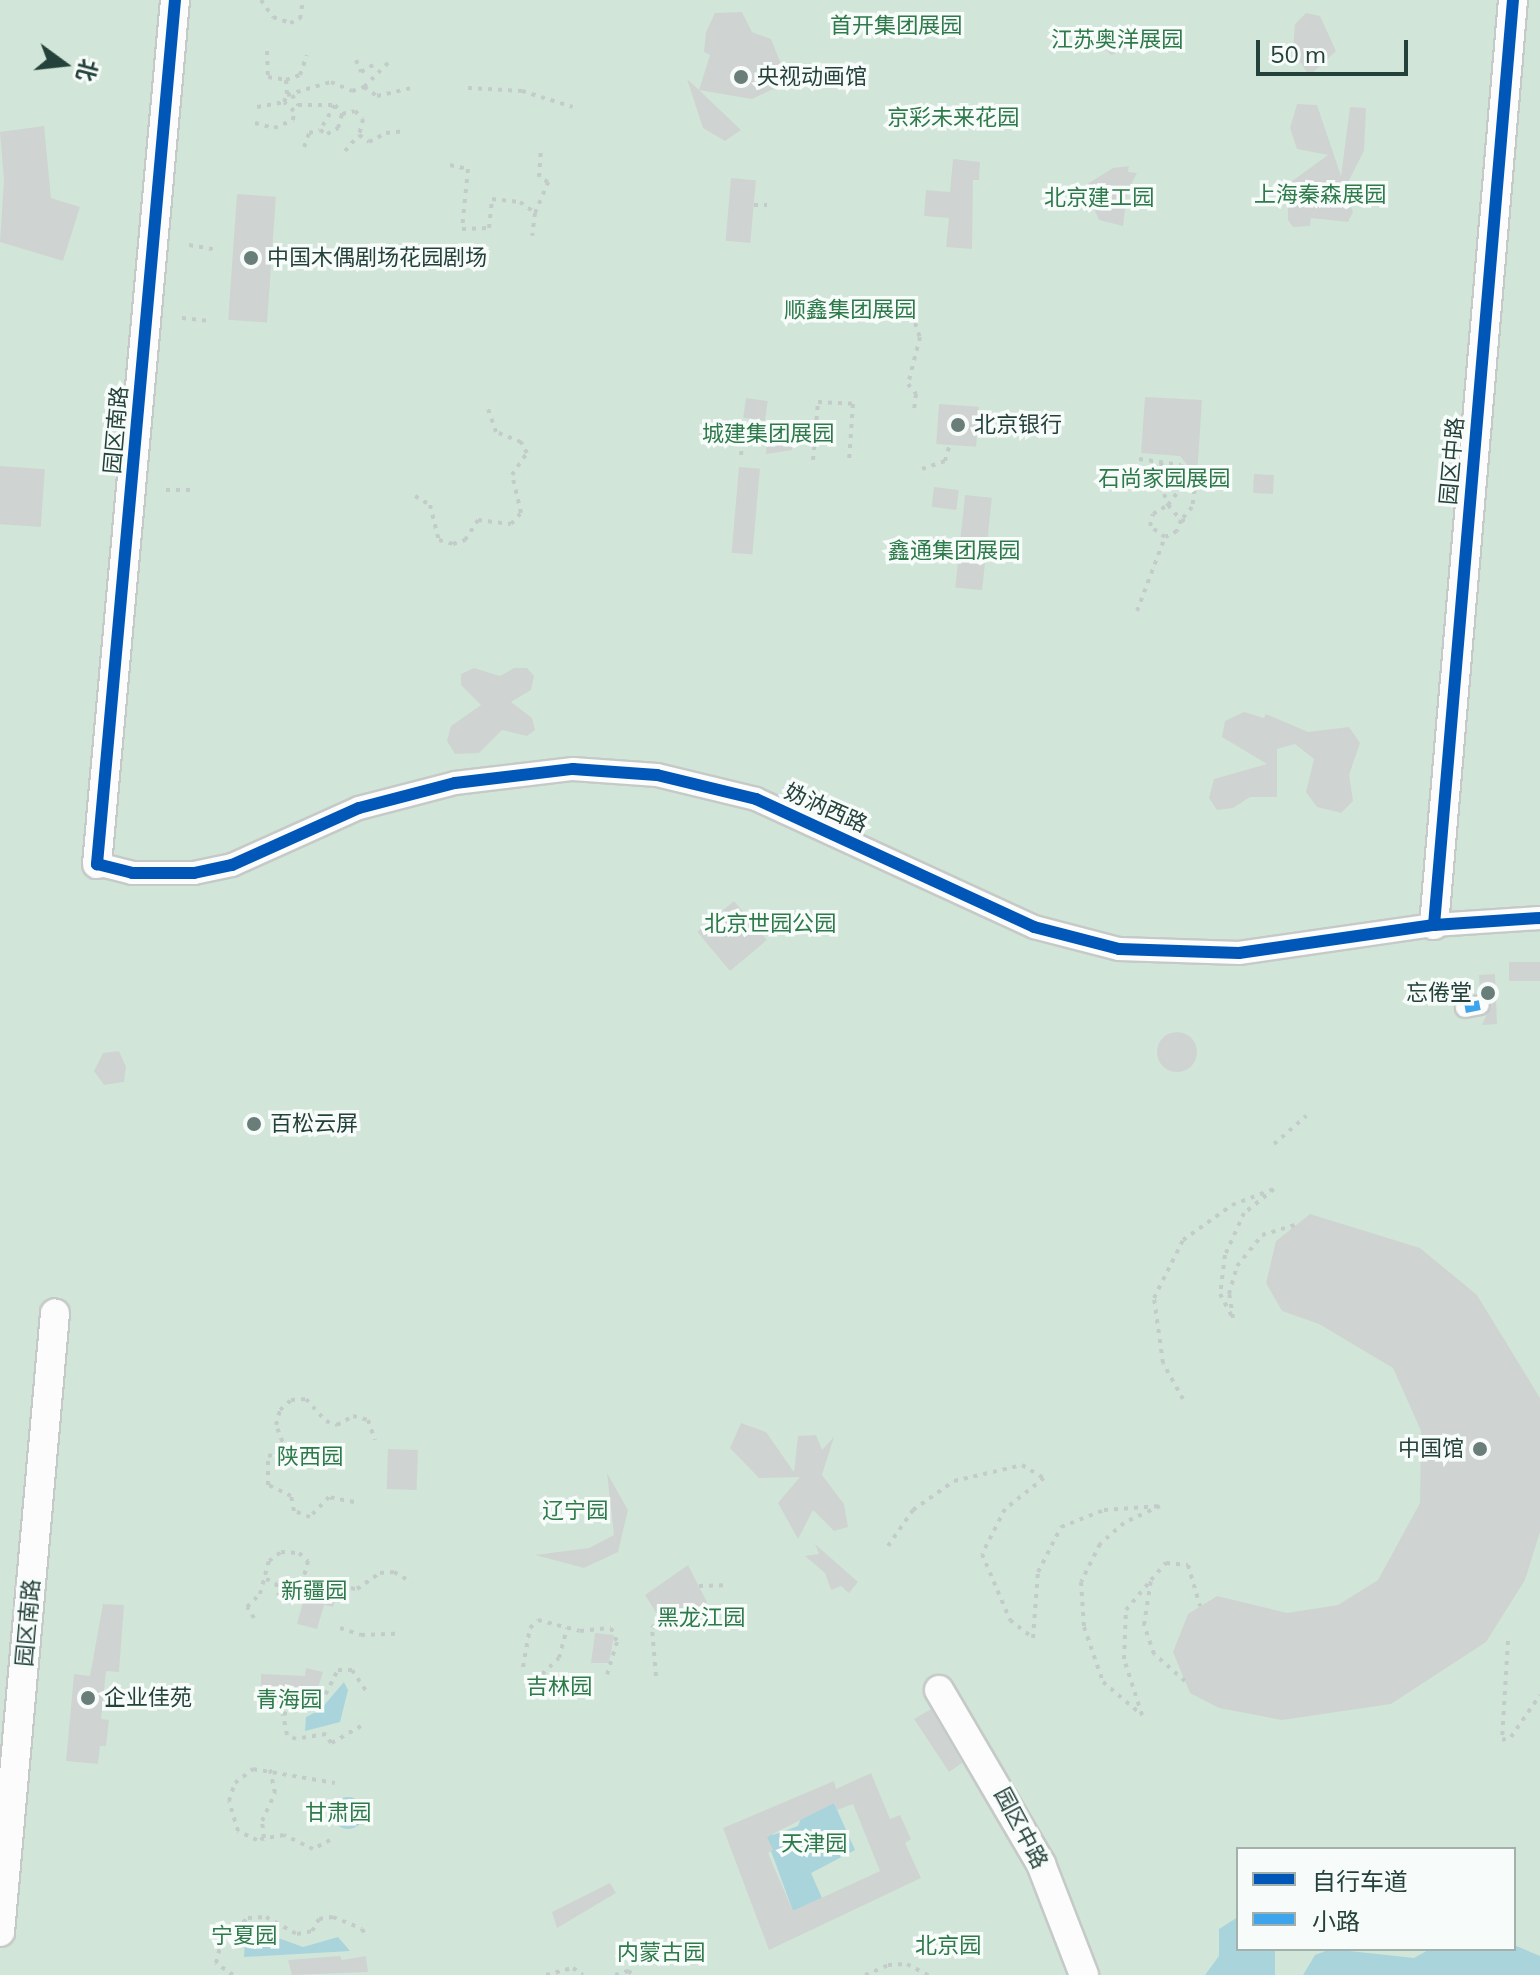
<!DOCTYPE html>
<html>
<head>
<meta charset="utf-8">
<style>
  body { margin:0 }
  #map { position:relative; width:1540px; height:1975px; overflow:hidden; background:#e8edeb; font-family:Mulish,"Noto Sans SC",sans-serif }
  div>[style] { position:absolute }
  .green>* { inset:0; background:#d1e6d8 }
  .water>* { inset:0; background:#a9d4db }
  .round { border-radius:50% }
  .building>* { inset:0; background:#cfd4d2; transform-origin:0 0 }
  .path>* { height:4px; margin-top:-2px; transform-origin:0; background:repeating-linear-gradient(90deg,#c3ccca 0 4px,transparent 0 10px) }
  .roads { filter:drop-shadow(2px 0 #c5cac8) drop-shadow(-2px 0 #c5cac8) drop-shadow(0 2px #c5cac8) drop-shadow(0 -2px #c5cac8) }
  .pedestrian>* { height:18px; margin:-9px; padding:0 9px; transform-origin:9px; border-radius:9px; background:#fcfcfc }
  .minor>* { height:22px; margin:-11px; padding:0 11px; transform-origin:11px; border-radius:11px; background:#fcfcfc }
  .tertiary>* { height:28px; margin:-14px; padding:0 14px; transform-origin:14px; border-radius:14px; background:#fcfcfc }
  .quiet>* { height:10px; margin-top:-5px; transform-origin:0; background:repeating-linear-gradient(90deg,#3ea4ec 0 20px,transparent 0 30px) }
  .cycleway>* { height:12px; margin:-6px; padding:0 6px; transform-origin:6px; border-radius:6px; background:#0057b8 }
  .dots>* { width:22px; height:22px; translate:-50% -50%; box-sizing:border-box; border:4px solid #f7fbf9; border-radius:50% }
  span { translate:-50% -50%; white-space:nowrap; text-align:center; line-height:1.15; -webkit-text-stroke:7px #f7fbf9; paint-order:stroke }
  .park-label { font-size:22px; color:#2d7a4b }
  .poi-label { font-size:22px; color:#24423a }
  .left { translate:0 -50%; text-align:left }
  .right { translate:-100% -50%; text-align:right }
  .street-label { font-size:22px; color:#24423a }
  .legend { position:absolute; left:1236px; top:1847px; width:280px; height:104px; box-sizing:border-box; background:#f7fbf9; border:2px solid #a3b1ad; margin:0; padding:10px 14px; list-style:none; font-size:24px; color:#24423a }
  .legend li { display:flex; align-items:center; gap:16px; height:40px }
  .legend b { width:40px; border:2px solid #a3b1ad }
  .north { position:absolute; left:24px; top:24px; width:80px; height:80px; -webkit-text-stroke:6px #f7fbf9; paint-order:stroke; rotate:105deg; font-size:22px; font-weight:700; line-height:32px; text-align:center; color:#24423a }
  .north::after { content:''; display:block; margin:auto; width:28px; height:36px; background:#24423a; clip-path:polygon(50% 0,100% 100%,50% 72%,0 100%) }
  .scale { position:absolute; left:1256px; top:40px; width:152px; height:36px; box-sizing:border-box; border:4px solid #24423a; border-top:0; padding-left:10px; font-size:24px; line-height:28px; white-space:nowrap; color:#24423a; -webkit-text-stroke:6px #f7fbf9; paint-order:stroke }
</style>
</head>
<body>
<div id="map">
  <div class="green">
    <i style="clip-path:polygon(evenodd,0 0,1540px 0,1540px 1975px,0 1975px,0 0,1238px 1849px,1514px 1849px,1514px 1949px,1238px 1949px,1238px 1849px)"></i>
  </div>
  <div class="water">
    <i style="clip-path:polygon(344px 1682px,348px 1690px,340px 1722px,305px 1731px,306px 1717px,320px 1710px)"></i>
    <i class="round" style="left:332px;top:1797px;width:32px;height:32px"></i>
    <i style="clip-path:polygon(834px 1803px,855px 1850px,811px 1873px,822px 1898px,793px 1911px,764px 1832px,770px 1829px,773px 1835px,798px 1826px,801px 1818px)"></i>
    <i style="clip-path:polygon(1238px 1917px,1238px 1949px,1275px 1949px,1275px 1975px,1205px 1975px,1219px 1956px,1219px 1929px)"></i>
    <i style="clip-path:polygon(259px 1931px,303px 1947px,338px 1937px,350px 1951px,244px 1957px,245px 1941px)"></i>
    <i style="clip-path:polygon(1514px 1945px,1540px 1956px,1540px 1975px,1303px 1975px,1315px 1955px,1331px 1949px,1414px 1958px,1430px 1949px,1514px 1949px)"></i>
  </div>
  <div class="building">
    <i style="clip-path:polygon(742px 12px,752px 32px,771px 39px,781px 64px,777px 87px,752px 99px,699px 90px,741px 130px,725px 141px,703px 128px,687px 79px,699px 90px,710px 55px,704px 52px,706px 32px,715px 13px)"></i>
    <i style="clip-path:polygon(1306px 13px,1320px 16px,1336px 51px,1309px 76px,1293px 50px,1295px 24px)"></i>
    <i style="clip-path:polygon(1108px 30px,1127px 30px,1125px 50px,1111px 55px,1103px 47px)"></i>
    <i style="clip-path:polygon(1297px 104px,1317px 105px,1341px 176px,1350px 107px,1366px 108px,1364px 151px,1345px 188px,1353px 212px,1348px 222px,1311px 218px,1310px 226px,1293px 227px,1288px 220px,1288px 184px,1328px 155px,1297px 149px,1290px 128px)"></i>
    <i style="clip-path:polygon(44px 126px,51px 198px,80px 207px,63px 261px,0 242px,4px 180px,0 132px)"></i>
    <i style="clip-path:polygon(953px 159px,980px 162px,979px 180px,973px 180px,972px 249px,946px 247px,949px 218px,924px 216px,926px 190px,950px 192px)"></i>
    <i style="clip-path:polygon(1129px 166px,1128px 172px,1137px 173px,1127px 193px,1123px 226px,1099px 220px,1089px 197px,1073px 193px,1113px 168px)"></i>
    <i style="left:731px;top:178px;width:25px;height:63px;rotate:5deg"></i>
    <i style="left:237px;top:194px;width:39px;height:126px;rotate:4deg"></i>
    <i style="clip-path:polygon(1145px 397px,1202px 400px,1197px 477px,1180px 456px,1141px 453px)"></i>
    <i style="left:746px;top:398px;width:22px;height:20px;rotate:8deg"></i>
    <i style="left:939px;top:404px;width:40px;height:40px;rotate:4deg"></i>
    <i style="clip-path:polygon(768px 421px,794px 423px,792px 450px,766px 454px)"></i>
    <i style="left:0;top:466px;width:45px;height:58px;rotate:4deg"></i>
    <i style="left:739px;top:467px;width:21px;height:86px;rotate:5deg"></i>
    <i style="left:1254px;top:474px;width:20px;height:19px;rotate:3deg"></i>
    <i style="left:934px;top:487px;width:25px;height:20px;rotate:7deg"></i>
    <i style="left:965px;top:495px;width:27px;height:93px;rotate:6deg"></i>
    <i style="clip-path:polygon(474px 668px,500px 676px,514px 668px,527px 668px,534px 676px,531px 690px,511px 702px,532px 718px,535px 730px,527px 736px,502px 730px,479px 753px,455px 754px,447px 741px,451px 726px,481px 705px,461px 685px,461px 674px)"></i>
    <i style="clip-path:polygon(1244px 712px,1264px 718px,1266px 714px,1308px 732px,1349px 727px,1360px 743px,1349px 775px,1353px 801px,1341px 813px,1317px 807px,1306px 792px,1314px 759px,1295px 744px,1277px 749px,1277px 797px,1250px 797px,1233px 808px,1217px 810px,1209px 798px,1214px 779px,1267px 764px,1222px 737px,1225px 721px)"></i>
    <i style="left:734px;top:901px;width:51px;height:48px;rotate:50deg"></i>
    <i style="left:1540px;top:962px;width:19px;height:31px;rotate:90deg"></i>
    <i style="clip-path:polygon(1495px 974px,1497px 1024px,1482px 1025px,1492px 1003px,1480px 993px,1479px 975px)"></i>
    <i class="round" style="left:1157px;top:1032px;width:40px;height:40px"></i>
    <i style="clip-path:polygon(119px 1051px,126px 1067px,124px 1082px,104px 1085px,94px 1071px,103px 1053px)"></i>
    <i style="clip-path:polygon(1310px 1214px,1420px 1248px,1477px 1295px,1540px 1398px,1540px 1532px,1525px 1580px,1486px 1642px,1391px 1704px,1282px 1720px,1219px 1708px,1190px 1693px,1173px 1652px,1188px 1614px,1217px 1596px,1287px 1613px,1338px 1605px,1378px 1580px,1420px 1503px,1421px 1431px,1393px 1368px,1319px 1324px,1282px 1311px,1266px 1283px,1276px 1241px)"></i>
    <i style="clip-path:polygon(741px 1423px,766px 1432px,794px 1472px,798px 1436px,816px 1435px,822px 1450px,834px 1437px,822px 1475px,844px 1504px,848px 1527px,834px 1531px,813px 1510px,798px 1539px,778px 1503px,800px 1477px,759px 1478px,730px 1448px)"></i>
    <i style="left:388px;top:1449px;width:30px;height:40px;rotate:2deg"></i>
    <i style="clip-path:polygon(607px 1473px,628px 1510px,618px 1552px,584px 1568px,535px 1555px,589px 1548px,614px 1535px)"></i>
    <i style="clip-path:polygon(815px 1544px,858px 1582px,849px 1593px,841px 1586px,831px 1590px,825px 1573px,805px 1556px,819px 1554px)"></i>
    <i style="clip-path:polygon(688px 1565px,707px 1602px,668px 1632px,645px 1595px)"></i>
    <i style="clip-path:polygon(322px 1580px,339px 1585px,333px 1607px,324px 1605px,317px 1629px,297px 1624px,305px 1595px,317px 1598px)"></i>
    <i style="clip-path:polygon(103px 1604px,124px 1605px,119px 1672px,106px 1671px,101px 1719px,109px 1720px,106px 1746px,100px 1746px,98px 1764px,66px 1761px,74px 1674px,90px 1676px)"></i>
    <i style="clip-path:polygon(595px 1633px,614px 1635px,609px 1663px,591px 1663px)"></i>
    <i style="clip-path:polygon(306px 1668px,323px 1672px,316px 1694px,284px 1689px,282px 1707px,261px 1707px,261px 1674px,305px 1676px)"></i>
    <i style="clip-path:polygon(931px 1709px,962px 1763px,949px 1772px,914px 1719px)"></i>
    <i style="clip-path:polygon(evenodd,871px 1773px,890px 1819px,900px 1815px,911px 1839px,905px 1843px,921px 1878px,769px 1950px,723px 1828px,834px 1781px,836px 1789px,871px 1773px,834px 1803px,837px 1810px,853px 1804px,880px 1871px,793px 1911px,768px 1853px,773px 1850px,767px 1837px,834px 1803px)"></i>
    <i style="clip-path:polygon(610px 1883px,616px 1893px,557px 1928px,552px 1912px)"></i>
    <i style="clip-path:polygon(340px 1956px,342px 1960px,366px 1956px,368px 1972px,292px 1975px,288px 1960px)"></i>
  </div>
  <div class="path">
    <i style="left:261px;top:0;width:21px;rotate:55deg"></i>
    <i style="left:273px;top:17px;width:18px;rotate:19deg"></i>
    <i style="left:290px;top:23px;width:11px;rotate:-22deg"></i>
    <i style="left:300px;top:19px;width:19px;rotate:-81deg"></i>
    <i style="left:267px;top:51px;width:26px;rotate:88deg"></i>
    <i style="left:268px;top:77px;width:18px;rotate:9deg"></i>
    <i style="left:286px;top:80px;width:15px;rotate:86deg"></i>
    <i style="left:287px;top:95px;width:46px;rotate:-16.5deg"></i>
    <i style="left:331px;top:82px;width:23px;rotate:23deg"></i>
    <i style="left:352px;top:91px;width:13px;rotate:-18deg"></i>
    <i style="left:364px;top:87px;width:16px;rotate:35deg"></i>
    <i style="left:377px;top:96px;width:35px;rotate:-13deg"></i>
    <i style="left:356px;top:60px;width:13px;rotate:67deg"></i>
    <i style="left:361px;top:72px;width:20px;rotate:-30deg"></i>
    <i style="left:286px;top:80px;width:15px;rotate:-20deg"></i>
    <i style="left:300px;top:75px;width:21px;rotate:-71deg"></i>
    <i style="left:364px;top:87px;width:34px;rotate:-45deg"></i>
    <i style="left:468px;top:88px;width:54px;rotate:3.2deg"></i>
    <i style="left:522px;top:91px;width:53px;rotate:17.4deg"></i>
    <i style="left:292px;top:95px;width:12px;rotate:59deg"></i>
    <i style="left:298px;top:105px;width:37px"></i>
    <i style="left:335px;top:105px;width:11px;rotate:52deg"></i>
    <i style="left:342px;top:114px;width:13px;rotate:-13deg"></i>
    <i style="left:355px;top:111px;width:11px;rotate:45deg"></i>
    <i style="left:363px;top:119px;width:16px;rotate:104deg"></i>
    <i style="left:359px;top:135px;width:12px;rotate:35deg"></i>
    <i style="left:369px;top:142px;width:19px;rotate:-28deg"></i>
    <i style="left:386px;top:133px;width:20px;rotate:-6deg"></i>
    <i style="left:335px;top:105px;width:29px;rotate:121deg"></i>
    <i style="left:320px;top:130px;width:8px;rotate:30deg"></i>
    <i style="left:327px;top:134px;width:13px;rotate:-29deg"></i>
    <i style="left:338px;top:128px;width:15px;rotate:-74deg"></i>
    <i style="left:257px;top:107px;width:27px;rotate:-10deg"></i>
    <i style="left:284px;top:102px;width:8px;rotate:-67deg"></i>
    <i style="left:255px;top:123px;width:20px;rotate:15deg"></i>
    <i style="left:274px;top:128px;width:21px;rotate:-23deg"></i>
    <i style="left:293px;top:120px;width:9px;rotate:-84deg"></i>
    <i style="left:294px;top:111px;width:13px;rotate:-138deg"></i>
    <i style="left:304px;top:147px;width:15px;rotate:-70deg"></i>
    <i style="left:309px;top:133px;width:11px;rotate:-15deg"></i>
    <i style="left:345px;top:151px;width:21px;rotate:-49deg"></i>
    <i style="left:450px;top:165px;width:18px;rotate:13deg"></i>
    <i style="left:468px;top:169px;width:60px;rotate:95.7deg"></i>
    <i style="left:462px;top:229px;width:27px;rotate:-2deg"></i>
    <i style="left:489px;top:228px;width:29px;rotate:-84deg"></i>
    <i style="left:492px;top:199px;width:28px;rotate:6deg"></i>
    <i style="left:520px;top:202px;width:19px;rotate:36deg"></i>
    <i style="left:535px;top:213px;width:23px;rotate:97deg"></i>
    <i style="left:754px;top:205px;width:13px"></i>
    <i style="left:535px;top:213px;width:34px;rotate:-67deg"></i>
    <i style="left:548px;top:182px;width:10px;rotate:-151deg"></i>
    <i style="left:539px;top:177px;width:28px;rotate:-86deg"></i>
    <i style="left:189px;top:245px;width:29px;rotate:10deg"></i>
    <i style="left:909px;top:304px;width:35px;rotate:72deg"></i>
    <i style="left:920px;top:337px;width:49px;rotate:104.3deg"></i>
    <i style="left:908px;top:384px;width:13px;rotate:51deg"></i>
    <i style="left:916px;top:394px;width:17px;rotate:97deg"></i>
    <i style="left:182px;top:318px;width:30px;rotate:6deg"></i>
    <i style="left:741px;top:455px;width:37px;rotate:-85deg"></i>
    <i style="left:1139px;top:459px;width:42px;rotate:8.1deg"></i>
    <i style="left:1181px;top:465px;width:15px;rotate:62deg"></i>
    <i style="left:813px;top:460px;width:58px;rotate:-85.1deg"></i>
    <i style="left:818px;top:402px;width:35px;rotate:3deg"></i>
    <i style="left:853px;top:404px;width:57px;rotate:94deg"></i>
    <i style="left:1162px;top:463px;width:13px;rotate:108deg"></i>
    <i style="left:1158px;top:475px;width:32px;rotate:72deg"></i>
    <i style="left:1168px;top:505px;width:34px;rotate:-53deg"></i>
    <i style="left:1188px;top:478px;width:8px;rotate:14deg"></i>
    <i style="left:1196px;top:480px;width:27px;rotate:98deg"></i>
    <i style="left:1192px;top:507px;width:17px;rotate:130deg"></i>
    <i style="left:1181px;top:520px;width:7px;rotate:16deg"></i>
    <i style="left:922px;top:469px;width:24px;rotate:-19deg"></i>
    <i style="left:945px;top:461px;width:18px;rotate:-74deg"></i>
    <i style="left:166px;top:490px;width:29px"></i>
    <i style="left:415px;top:496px;width:17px;rotate:31deg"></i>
    <i style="left:430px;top:505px;width:36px;rotate:76deg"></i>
    <i style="left:439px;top:540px;width:15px;rotate:16deg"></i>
    <i style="left:453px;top:544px;width:13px;rotate:-18deg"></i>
    <i style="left:465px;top:540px;width:24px;rotate:-57deg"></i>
    <i style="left:478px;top:520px;width:33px;rotate:7deg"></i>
    <i style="left:511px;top:524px;width:15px;rotate:-48deg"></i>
    <i style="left:521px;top:513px;width:39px;rotate:-103deg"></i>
    <i style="left:512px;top:475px;width:27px;rotate:-56deg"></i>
    <i style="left:527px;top:453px;width:13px;rotate:-119deg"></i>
    <i style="left:521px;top:442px;width:27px;rotate:-158deg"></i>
    <i style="left:496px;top:432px;width:28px;rotate:-109deg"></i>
    <i style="left:1137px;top:611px;width:79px;rotate:-69.3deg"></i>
    <i style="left:1165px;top:537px;width:19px;rotate:-144deg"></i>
    <i style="left:1150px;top:526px;width:12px;rotate:-76deg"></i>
    <i style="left:1153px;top:514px;width:17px;rotate:-31deg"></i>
    <i style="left:1168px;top:505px;width:20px;rotate:49deg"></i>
    <i style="left:1181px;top:520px;width:12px;rotate:110deg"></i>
    <i style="left:1177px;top:531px;width:13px;rotate:153deg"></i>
    <i style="left:1274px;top:1144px;width:43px;rotate:-41.2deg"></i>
    <i style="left:1183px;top:1399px;width:41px;rotate:-119.1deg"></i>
    <i style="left:1163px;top:1363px;width:66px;rotate:-97.9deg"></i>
    <i style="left:1154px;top:1298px;width:65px;rotate:-63.4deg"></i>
    <i style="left:1183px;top:1240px;width:60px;rotate:-35.5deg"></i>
    <i style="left:1232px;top:1205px;width:45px;rotate:-20.9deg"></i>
    <i style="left:1274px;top:1189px;width:38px;rotate:141deg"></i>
    <i style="left:1244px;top:1213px;width:46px;rotate:114.3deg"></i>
    <i style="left:1225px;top:1255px;width:39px;rotate:97deg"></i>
    <i style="left:1220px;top:1294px;width:27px;rotate:62deg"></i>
    <i style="left:1233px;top:1318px;width:24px;rotate:-99deg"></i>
    <i style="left:1229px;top:1294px;width:29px;rotate:-74deg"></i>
    <i style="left:1237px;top:1266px;width:40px;rotate:-51deg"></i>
    <i style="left:1262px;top:1235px;width:37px;rotate:-17deg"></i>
    <i style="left:354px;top:1502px;width:25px;rotate:-169deg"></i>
    <i style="left:329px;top:1497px;width:28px;rotate:134deg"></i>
    <i style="left:310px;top:1517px;width:17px;rotate:-159deg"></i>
    <i style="left:294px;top:1511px;width:15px;rotate:-101deg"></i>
    <i style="left:291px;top:1496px;width:25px;rotate:-154deg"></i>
    <i style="left:268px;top:1485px;width:29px;rotate:-90deg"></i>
    <i style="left:268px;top:1456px;width:19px;rotate:-16deg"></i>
    <i style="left:286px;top:1451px;width:28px;rotate:-111deg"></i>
    <i style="left:276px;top:1425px;width:16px;rotate:-75deg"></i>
    <i style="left:280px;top:1410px;width:15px;rotate:-42deg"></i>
    <i style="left:291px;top:1400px;width:15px;rotate:-4deg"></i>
    <i style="left:306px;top:1399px;width:30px;rotate:48deg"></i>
    <i style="left:326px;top:1421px;width:12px;rotate:20deg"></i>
    <i style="left:337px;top:1425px;width:18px;rotate:-29deg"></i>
    <i style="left:353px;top:1416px;width:16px;rotate:15deg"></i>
    <i style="left:368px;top:1420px;width:21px;rotate:71deg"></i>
    <i style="left:888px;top:1546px;width:44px;rotate:-55.2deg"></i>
    <i style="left:913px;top:1510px;width:50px;rotate:-35.3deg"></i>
    <i style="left:954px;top:1481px;width:70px;rotate:-13.2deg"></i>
    <i style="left:1022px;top:1465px;width:26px;rotate:31deg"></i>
    <i style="left:1044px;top:1478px;width:50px;rotate:141.5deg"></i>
    <i style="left:1005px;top:1509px;width:51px;rotate:117.1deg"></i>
    <i style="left:982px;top:1554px;width:72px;rotate:67deg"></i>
    <i style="left:1010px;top:1620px;width:29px;rotate:38deg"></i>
    <i style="left:1033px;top:1638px;width:66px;rotate:-85.7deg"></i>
    <i style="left:1038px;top:1572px;width:51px;rotate:-62.9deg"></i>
    <i style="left:1061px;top:1527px;width:46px;rotate:-21.6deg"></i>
    <i style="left:1104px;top:1510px;width:56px;rotate:-4.1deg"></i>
    <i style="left:1160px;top:1506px;width:40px;rotate:155deg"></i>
    <i style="left:1124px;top:1523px;width:32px;rotate:139deg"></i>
    <i style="left:1100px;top:1544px;width:42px;rotate:116.6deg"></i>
    <i style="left:1081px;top:1582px;width:45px;rotate:86.2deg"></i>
    <i style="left:1084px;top:1627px;width:58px;rotate:70.9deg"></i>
    <i style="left:1103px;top:1682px;width:51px;rotate:40.2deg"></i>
    <i style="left:1142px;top:1715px;width:59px;rotate:-107.8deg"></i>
    <i style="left:1124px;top:1659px;width:49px;rotate:-87.7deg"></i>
    <i style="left:1126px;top:1610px;width:39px;rotate:-50deg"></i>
    <i style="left:266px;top:1579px;width:11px;rotate:22deg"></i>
    <i style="left:276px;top:1583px;width:12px;rotate:76deg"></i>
    <i style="left:699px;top:1586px;width:24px;rotate:-2deg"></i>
    <i style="left:341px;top:1587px;width:16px;rotate:7deg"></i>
    <i style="left:357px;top:1589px;width:28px;rotate:-35deg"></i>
    <i style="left:380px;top:1573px;width:14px;rotate:-4deg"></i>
    <i style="left:394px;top:1572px;width:20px;rotate:30deg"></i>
    <i style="left:254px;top:1618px;width:13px;rotate:-122deg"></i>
    <i style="left:247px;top:1607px;width:18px;rotate:-45deg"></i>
    <i style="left:260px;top:1594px;width:34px;rotate:-75deg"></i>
    <i style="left:269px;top:1561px;width:15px;rotate:-37deg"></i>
    <i style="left:281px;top:1552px;width:18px;rotate:3deg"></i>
    <i style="left:299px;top:1553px;width:12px;rotate:42deg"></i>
    <i style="left:308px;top:1561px;width:16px;rotate:105deg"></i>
    <i style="left:340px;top:1628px;width:22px;rotate:18deg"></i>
    <i style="left:361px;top:1635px;width:34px;rotate:-2deg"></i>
    <i style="left:1508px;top:1641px;width:99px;rotate:93.5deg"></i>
    <i style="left:1502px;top:1740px;width:9px;rotate:-18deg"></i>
    <i style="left:1511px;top:1737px;width:51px;rotate:-55.4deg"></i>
    <i style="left:523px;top:1667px;width:40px;rotate:-80deg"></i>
    <i style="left:530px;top:1628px;width:11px;rotate:-45deg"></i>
    <i style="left:538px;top:1620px;width:43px;rotate:14.7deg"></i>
    <i style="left:580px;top:1631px;width:31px;rotate:-6deg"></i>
    <i style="left:611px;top:1628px;width:15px;rotate:67deg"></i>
    <i style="left:617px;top:1642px;width:34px;rotate:107deg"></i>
    <i style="left:656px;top:1676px;width:48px;rotate:-94.8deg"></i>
    <i style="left:652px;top:1628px;width:12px;rotate:-48deg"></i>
    <i style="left:1185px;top:1681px;width:41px;rotate:-138.9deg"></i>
    <i style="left:1154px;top:1654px;width:31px;rotate:-109deg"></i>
    <i style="left:1144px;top:1625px;width:46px;rotate:-81.2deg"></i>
    <i style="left:1151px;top:1580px;width:23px;rotate:-49deg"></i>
    <i style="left:1166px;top:1563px;width:22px;rotate:5deg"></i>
    <i style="left:1188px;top:1565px;width:43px;rotate:73.7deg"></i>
    <i style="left:525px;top:1682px;width:10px;rotate:-6deg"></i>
    <i style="left:535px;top:1681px;width:33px;rotate:-44deg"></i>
    <i style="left:559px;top:1658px;width:31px;rotate:-75deg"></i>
    <i style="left:361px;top:1726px;width:34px;rotate:150deg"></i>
    <i style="left:331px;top:1743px;width:10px;rotate:-119deg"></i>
    <i style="left:326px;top:1734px;width:30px;rotate:171deg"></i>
    <i style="left:296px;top:1739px;width:10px;rotate:-156deg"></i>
    <i style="left:287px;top:1735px;width:21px;rotate:-101deg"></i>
    <i style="left:283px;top:1714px;width:40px;rotate:-16deg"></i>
    <i style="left:321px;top:1703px;width:37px;rotate:-63deg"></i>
    <i style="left:338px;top:1670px;width:14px"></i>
    <i style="left:352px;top:1670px;width:27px;rotate:56deg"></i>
    <i style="left:264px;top:1838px;width:17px;rotate:-97deg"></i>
    <i style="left:262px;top:1821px;width:31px;rotate:-65deg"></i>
    <i style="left:275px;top:1793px;width:24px;rotate:-102deg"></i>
    <i style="left:330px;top:1840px;width:19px;rotate:152deg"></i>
    <i style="left:313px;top:1849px;width:32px;rotate:-154deg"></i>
    <i style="left:284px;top:1835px;width:27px;rotate:170deg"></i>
    <i style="left:257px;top:1840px;width:21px;rotate:-155deg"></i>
    <i style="left:238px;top:1831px;width:31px;rotate:-107deg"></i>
    <i style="left:229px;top:1801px;width:19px;rotate:-72deg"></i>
    <i style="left:235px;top:1783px;width:23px;rotate:-38deg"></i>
    <i style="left:253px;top:1769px;width:83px;rotate:9.7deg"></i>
    <i style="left:233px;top:1975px;width:21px;rotate:-145deg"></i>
    <i style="left:216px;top:1963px;width:21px;rotate:-76deg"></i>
    <i style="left:221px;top:1943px;width:37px;rotate:-43deg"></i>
    <i style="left:248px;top:1918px;width:18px;rotate:-3deg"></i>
    <i style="left:266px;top:1917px;width:35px;rotate:29deg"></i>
    <i style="left:297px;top:1934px;width:15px;rotate:-11deg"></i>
    <i style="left:312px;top:1931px;width:14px;rotate:-60deg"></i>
    <i style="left:319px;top:1919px;width:14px;rotate:-8deg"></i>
    <i style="left:333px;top:1917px;width:31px;rotate:22deg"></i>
    <i style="left:362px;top:1929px;width:8px;rotate:60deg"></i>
    <i style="left:546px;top:1975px;width:28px;rotate:-15deg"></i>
    <i style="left:573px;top:1968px;width:12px;rotate:35deg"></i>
    <i style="left:615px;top:1975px;width:14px;rotate:-17deg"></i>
    <i style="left:628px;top:1971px;width:7px;rotate:34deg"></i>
    <i style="left:865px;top:1975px;width:25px;rotate:-23deg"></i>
    <i style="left:888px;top:1965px;width:19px;rotate:-3deg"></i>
    <i style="left:907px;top:1964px;width:24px;rotate:28deg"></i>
  </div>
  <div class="roads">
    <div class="pedestrian">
      <i style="left:1465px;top:1008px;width:15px;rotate:-11deg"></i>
    </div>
    <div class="minor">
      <i style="left:97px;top:864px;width:36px;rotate:14deg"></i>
      <i style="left:132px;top:873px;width:62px"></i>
      <i style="left:194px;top:873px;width:39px;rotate:-12deg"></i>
      <i style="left:232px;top:865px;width:139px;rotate:-24.2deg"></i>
      <i style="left:359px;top:808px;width:99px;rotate:-14.6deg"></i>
      <i style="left:455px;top:783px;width:119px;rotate:-6.8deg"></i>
      <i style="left:573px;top:769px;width:84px;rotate:4.1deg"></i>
      <i style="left:657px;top:775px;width:102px;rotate:13.6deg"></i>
      <i style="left:756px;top:799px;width:306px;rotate:24.7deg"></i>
      <i style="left:1034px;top:927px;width:88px;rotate:14.5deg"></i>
      <i style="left:1119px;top:949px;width:120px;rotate:1.9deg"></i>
      <i style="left:1239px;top:953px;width:197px;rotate:-8.2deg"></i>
      <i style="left:1434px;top:925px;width:106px;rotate:-3.8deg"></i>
    </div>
    <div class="tertiary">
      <i style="left:97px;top:864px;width:868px;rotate:-84.84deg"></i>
      <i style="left:1434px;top:925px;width:928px;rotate:-85.12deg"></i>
      <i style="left:939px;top:1690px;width:202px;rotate:59.6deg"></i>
      <i style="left:1041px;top:1864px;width:119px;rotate:68.8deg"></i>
      <i style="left:0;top:1932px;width:621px;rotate:-84.92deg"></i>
    </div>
  </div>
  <div class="quiet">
    <i style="left:1465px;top:1008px;width:15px;rotate:-11deg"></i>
  </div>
  <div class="cycleway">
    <i style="left:175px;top:0;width:868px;rotate:95.16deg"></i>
    <i style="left:97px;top:864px;width:36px;rotate:14deg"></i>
    <i style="left:132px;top:873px;width:62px"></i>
    <i style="left:194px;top:873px;width:39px;rotate:-12deg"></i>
    <i style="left:232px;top:865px;width:139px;rotate:-24.2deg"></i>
    <i style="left:359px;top:808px;width:99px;rotate:-14.6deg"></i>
    <i style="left:455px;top:783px;width:119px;rotate:-6.8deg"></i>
    <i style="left:573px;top:769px;width:84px;rotate:4.1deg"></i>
    <i style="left:657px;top:775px;width:102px;rotate:13.6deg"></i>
    <i style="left:756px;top:799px;width:306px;rotate:24.7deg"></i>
    <i style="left:1034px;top:927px;width:88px;rotate:14.5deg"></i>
    <i style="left:1119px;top:949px;width:120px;rotate:1.9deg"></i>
    <i style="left:1239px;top:953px;width:197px;rotate:-8.2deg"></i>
    <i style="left:1434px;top:925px;width:106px;rotate:-3.8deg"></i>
    <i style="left:1434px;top:925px;width:928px;rotate:-85.12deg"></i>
  </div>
  <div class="dots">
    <i style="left:741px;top:77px;background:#697e78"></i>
    <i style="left:251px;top:258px;background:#697e78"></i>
    <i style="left:958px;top:425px;background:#697e78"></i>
    <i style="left:1488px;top:993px;background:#697e78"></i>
    <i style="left:254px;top:1124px;background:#697e78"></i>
    <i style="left:1480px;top:1449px;background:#697e78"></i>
    <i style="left:88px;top:1698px;background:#697e78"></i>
  </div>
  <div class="park-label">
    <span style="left:896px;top:26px">首开集团展园</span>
    <span style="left:1117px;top:40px">江苏奥洋展园</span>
    <span style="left:953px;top:118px">京彩未来花园</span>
    <span style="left:1320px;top:195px">上海秦森展园</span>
    <span style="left:1099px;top:198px">北京建工园</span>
    <span style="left:850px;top:310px">顺鑫集团展园</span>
    <span style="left:768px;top:434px">城建集团展园</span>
    <span style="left:1164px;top:479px">石尚家园展园</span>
    <span style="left:954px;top:551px">鑫通集团展园</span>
    <span style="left:770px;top:924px">北京世园公园</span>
    <span style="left:310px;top:1457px">陕西园</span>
    <span style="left:575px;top:1511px">辽宁园</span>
    <span style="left:314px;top:1591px">新疆园</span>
    <span style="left:701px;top:1618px">黑龙江园</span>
    <span style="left:559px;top:1687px">吉林园</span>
    <span style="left:289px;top:1700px">青海园</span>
    <span style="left:338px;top:1813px">甘肃园</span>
    <span style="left:814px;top:1844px">天津园</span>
    <span style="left:244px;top:1936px">宁夏园</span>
    <span style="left:948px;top:1946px">北京园</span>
    <span style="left:661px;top:1953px">内蒙古园</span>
  </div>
  <div class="poi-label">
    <span class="left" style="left:757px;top:77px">央视动画馆</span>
    <span class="left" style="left:267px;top:258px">中国木偶剧场花园剧场</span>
    <span class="left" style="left:974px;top:425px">北京银行</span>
    <span class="right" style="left:1472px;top:993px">忘倦堂</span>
    <span class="left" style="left:270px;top:1124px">百松云屏</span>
    <span class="right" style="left:1464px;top:1449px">中国馆</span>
    <span class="left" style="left:104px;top:1698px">企业佳苑</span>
  </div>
  <div class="street-label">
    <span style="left:116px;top:430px;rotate:-85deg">园区南路</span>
    <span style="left:1452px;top:461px;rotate:-85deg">园区中路</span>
    <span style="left:826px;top:808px;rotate:24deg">妫汭西路</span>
    <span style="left:28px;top:1623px;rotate:-85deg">园区南路</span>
    <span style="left:1021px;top:1828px;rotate:62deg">园区中路</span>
  </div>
  <ul class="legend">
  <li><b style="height:10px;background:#0057b8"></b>自行车道</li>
  <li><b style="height:10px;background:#3ea4ec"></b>小路</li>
  </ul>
  <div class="north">北</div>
  <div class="scale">50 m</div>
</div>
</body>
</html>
